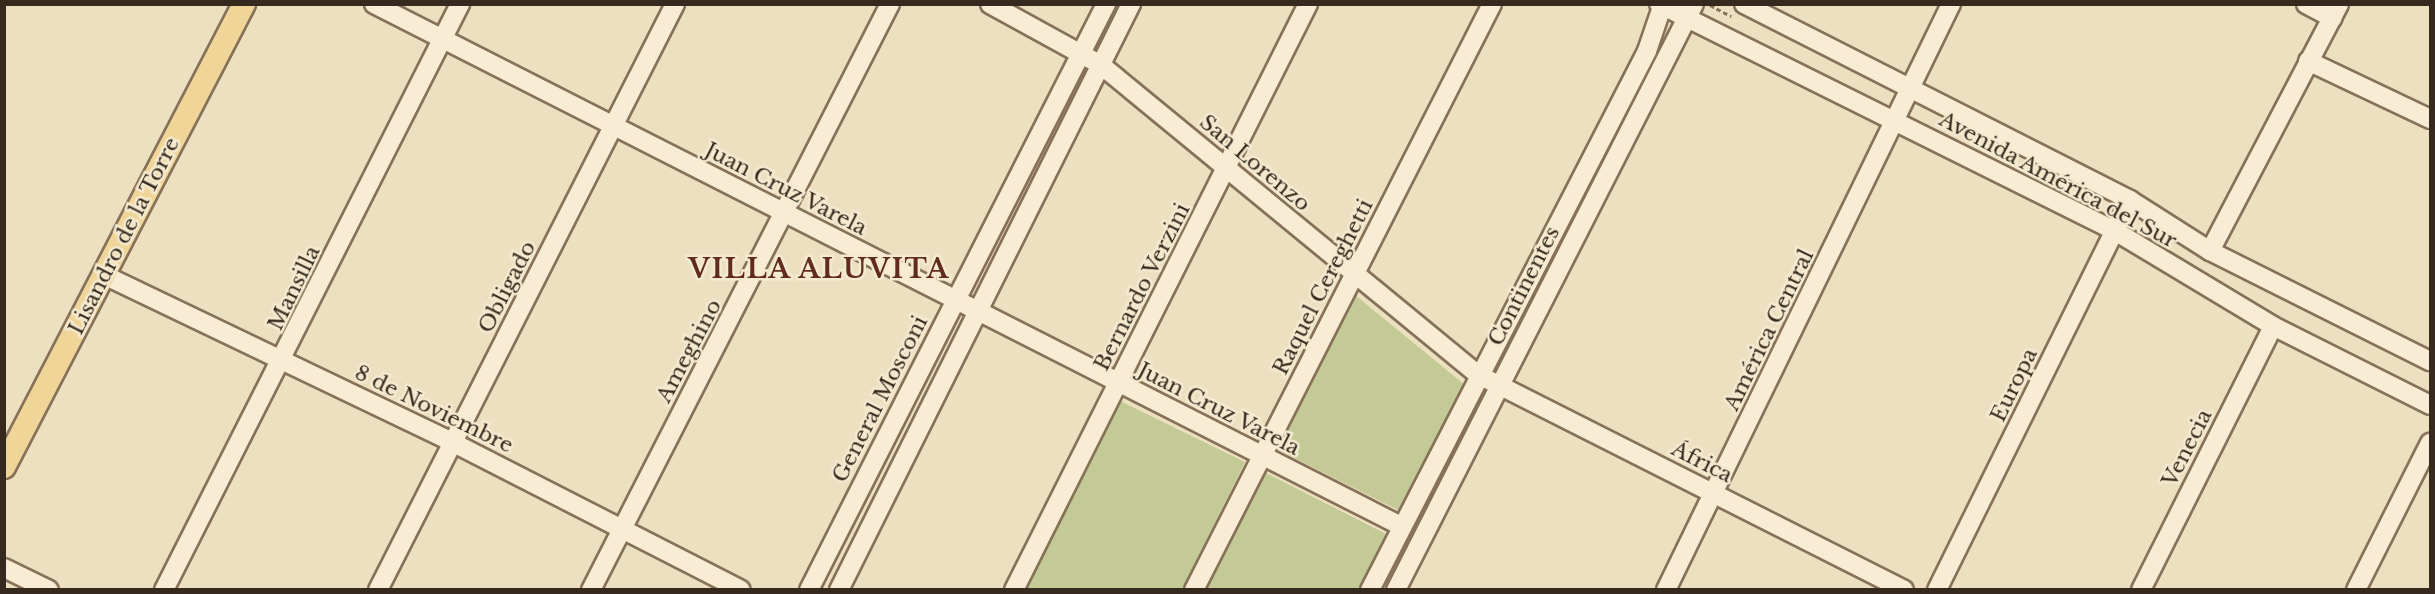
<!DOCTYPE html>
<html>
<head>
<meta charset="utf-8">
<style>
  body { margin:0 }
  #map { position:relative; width:2435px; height:594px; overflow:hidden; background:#ede0c1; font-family:"Libre Baskerville",serif }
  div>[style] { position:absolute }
  .green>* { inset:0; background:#c4ca95 }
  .path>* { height:3px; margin-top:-1.5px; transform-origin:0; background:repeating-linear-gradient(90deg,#867159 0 4.5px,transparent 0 7.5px) }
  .roads { filter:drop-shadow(2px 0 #867159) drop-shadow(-2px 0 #867159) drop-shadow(0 2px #867159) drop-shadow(0 -2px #867159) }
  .minor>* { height:18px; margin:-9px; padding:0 9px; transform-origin:9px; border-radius:9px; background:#f8edd4 }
  .major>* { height:22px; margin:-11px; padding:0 11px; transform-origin:11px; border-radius:11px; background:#f0d599 }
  span { translate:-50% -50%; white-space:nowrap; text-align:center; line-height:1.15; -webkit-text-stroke:5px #f4ead0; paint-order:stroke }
  .street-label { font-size:21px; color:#36291d }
  .district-label { font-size:27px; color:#612c1d; font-weight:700; letter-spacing:1.5px }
  .frame { position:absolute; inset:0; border:6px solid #36291d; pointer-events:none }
</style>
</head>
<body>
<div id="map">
  <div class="green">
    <i style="clip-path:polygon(1355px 295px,1465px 385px,1400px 511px,1274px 448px)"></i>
    <i style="clip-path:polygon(1120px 401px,1245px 462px,1182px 589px,1023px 590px)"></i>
    <i style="clip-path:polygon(1262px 471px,1388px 535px,1360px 589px,1202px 590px)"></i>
  </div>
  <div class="path">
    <i style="left:1710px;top:5px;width:24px;rotate:28deg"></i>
  </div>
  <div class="roads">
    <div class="minor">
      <i style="left:374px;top:4px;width:1152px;rotate:26.94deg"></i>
      <i style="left:990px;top:4px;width:127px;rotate:28.8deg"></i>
      <i style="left:1101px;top:65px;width:489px;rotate:39.4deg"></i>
      <i style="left:1479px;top:375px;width:476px;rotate:26.8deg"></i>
      <i style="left:1659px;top:4px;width:509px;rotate:26.46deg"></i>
      <i style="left:2115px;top:231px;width:184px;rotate:31deg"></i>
      <i style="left:2273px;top:326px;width:176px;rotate:26.7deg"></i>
      <i style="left:1744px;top:4px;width:433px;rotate:26.9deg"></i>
      <i style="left:2130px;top:200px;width:95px;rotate:32.5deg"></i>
      <i style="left:2210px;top:251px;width:246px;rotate:26.6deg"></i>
      <i style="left:2306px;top:4px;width:30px;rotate:28deg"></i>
      <i style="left:2308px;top:61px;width:135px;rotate:25.4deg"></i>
      <i style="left:2210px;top:251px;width:279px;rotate:-62.4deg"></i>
      <i style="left:104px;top:275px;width:388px;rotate:25.6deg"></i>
      <i style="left:454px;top:443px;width:322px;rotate:27.1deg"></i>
      <i style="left:4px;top:568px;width:50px;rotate:26.1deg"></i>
      <i style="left:164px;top:590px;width:657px;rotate:-63.2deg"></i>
      <i style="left:378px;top:590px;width:657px;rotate:-63.12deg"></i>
      <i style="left:591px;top:590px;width:658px;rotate:-62.97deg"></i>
      <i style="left:809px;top:590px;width:657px;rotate:-63.12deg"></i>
      <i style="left:839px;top:590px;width:655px;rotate:-63.51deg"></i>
      <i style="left:1014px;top:590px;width:656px;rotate:-63.36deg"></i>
      <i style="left:1194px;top:590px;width:657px;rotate:-63.05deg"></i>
      <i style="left:1370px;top:590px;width:606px;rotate:-62.8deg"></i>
      <i style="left:1647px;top:51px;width:50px;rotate:-71.2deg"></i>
      <i style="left:1396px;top:590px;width:657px;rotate:-63.05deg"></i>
      <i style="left:1666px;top:590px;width:652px;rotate:-64.06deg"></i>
      <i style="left:1937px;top:590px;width:435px;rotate:-63.7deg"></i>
      <i style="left:2141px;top:590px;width:295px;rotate:-63.4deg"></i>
      <i style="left:2356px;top:590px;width:165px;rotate:-63.3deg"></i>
    </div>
    <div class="major">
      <i style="left:4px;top:467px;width:522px;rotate:-62.6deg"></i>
    </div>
  </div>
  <div class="street-label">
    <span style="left:1255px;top:163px;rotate:40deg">San Lorenzo</span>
    <span style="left:2058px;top:180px;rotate:28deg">Avenida América del Sur</span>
    <span style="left:786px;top:189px;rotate:27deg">Juan Cruz Varela</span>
    <span style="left:124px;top:236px;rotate:-63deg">Lisandro de la Torre</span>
    <span style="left:1524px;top:286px;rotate:-63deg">Continentes</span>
    <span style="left:507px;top:287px;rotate:-63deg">Obligado</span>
    <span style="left:1142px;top:287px;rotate:-63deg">Bernardo Verzini</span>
    <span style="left:1323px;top:287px;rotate:-63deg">Raquel Cereghetti</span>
    <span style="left:294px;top:288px;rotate:-64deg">Mansilla</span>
    <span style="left:1769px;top:330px;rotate:-64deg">América Central</span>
    <span style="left:689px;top:351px;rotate:-62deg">Ameghino</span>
    <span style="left:2014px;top:385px;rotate:-64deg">Europa</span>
    <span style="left:880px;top:399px;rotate:-63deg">General Mosconi</span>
    <span style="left:434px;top:409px;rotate:26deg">8 de Noviembre</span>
    <span style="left:1219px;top:409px;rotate:27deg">Juan Cruz Varela</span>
    <span style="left:2187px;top:448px;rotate:-63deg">Venecia</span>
    <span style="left:1702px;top:462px;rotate:27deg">África</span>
  </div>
  <div class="district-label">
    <span style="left:819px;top:269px">VILLA ALUVITA</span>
  </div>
  <div class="frame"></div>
</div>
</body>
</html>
